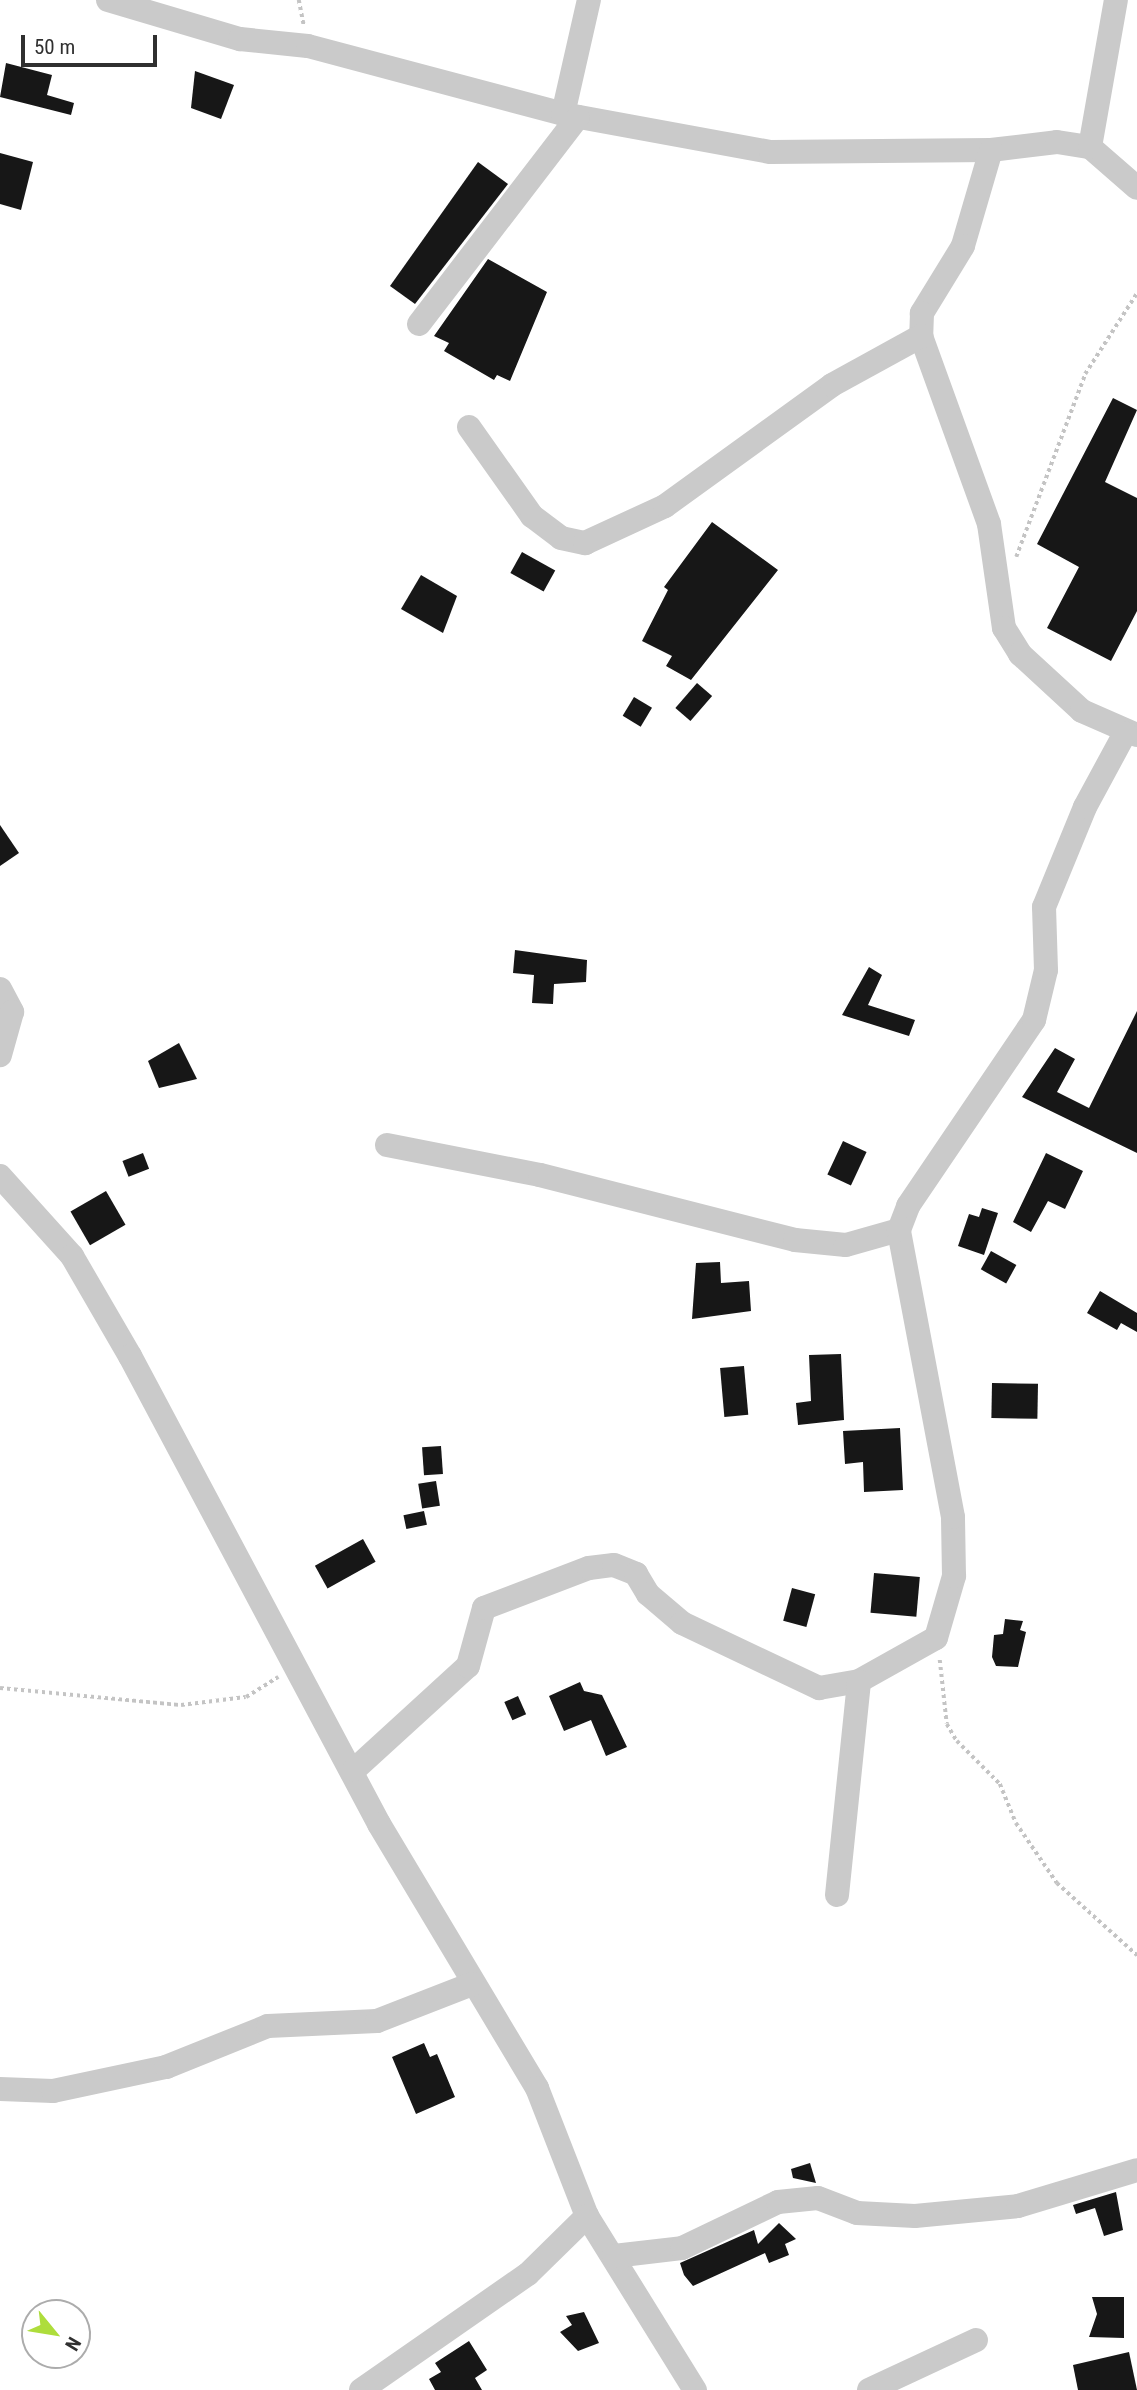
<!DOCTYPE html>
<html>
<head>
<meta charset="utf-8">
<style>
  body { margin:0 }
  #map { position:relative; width:1137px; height:2390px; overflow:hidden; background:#fff; font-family:"Roboto Condensed",sans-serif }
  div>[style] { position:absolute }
  .building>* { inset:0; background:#171717; transform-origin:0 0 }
  .path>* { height:3.5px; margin-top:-1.75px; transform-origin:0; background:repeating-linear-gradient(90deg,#c4c4c4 0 3.5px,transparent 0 7px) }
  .minor>* { height:24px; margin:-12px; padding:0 12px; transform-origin:12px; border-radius:12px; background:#cacaca }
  span { translate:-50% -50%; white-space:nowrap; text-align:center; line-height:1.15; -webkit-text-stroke:7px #fff; paint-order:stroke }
  .north { position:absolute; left:21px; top:2299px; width:70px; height:70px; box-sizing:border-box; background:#fff; border:2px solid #acacac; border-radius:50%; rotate:120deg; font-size:19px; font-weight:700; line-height:28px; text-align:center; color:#303030 }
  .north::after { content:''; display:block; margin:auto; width:24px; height:32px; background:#aedd3c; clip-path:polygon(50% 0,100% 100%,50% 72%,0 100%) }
  .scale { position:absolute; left:21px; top:35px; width:136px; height:32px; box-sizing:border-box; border:4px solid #303030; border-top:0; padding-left:9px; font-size:21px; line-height:24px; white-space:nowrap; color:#303030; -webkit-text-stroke:5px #fff; paint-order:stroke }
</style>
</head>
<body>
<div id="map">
  <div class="building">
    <i style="clip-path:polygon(6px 63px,52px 75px,47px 95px,74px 103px,71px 115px,0 97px)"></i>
    <i style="clip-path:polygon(195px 71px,234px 85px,221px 119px,191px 108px)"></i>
    <i style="clip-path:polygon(0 153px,33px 162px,21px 210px,0 204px)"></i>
    <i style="clip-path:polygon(478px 162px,508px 184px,415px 304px,390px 286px)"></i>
    <i style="clip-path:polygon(488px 259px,547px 292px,510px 381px,497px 375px,494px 380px,444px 351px,449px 343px,434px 336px)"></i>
    <i style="clip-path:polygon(1113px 398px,1137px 410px,1105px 482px,1137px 498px,1137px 611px,1111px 661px,1047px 628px,1079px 567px,1037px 544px)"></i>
    <i style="clip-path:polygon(712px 522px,778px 570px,691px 680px,666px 666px,672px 656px,642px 641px,668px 590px,664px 587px)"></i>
    <i style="left:522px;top:552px;width:38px;height:24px;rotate:29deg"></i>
    <i style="clip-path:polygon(421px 575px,457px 596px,443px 633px,401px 609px)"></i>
    <i style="left:697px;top:683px;width:20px;height:33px;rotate:41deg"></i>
    <i style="left:634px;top:697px;width:21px;height:22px;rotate:31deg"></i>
    <i style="clip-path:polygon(0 825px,19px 853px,0 866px)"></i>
    <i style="clip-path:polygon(515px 950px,587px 960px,586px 982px,554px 984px,553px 1004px,532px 1003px,534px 975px,513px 973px)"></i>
    <i style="clip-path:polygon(869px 967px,882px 975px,868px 1005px,915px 1020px,909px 1036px,842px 1015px)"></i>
    <i style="clip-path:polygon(1137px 1011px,1137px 1153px,1022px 1097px,1055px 1048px,1075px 1059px,1057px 1092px,1089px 1108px)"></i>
    <i style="clip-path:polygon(179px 1043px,197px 1079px,159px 1088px,148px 1061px)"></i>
    <i style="left:843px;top:1141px;width:26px;height:37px;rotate:25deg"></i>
    <i style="left:143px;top:1153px;width:17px;height:22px;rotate:69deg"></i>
    <i style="clip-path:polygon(1046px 1153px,1083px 1171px,1065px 1209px,1048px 1201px,1031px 1232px,1013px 1222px)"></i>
    <i style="left:106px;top:1191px;width:39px;height:41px;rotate:60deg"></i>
    <i style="clip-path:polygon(982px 1208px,998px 1213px,984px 1255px,958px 1246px,969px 1214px,979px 1217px)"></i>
    <i style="left:991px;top:1251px;width:29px;height:21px;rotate:29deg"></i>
    <i style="clip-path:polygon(720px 1262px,721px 1283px,749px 1281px,751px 1311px,692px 1319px,696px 1263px)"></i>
    <i style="clip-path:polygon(1100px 1291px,1137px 1313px,1137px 1332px,1121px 1323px,1117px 1330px,1087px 1313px)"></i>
    <i style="clip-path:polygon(841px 1354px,844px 1420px,798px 1425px,796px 1403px,811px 1401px,809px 1355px)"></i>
    <i style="left:744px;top:1366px;width:49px;height:24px;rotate:85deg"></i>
    <i style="left:992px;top:1383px;width:46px;height:35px;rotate:1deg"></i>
    <i style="clip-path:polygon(900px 1428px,903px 1490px,864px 1492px,863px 1462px,845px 1464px,843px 1431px)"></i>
    <i style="left:441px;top:1446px;width:28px;height:19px;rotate:86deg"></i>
    <i style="left:436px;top:1481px;width:25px;height:18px;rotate:81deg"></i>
    <i style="left:424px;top:1511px;width:14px;height:21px;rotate:78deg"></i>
    <i style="left:363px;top:1539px;width:26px;height:55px;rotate:61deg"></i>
    <i style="left:874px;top:1573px;width:46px;height:40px;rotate:5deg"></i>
    <i style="left:792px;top:1588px;width:24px;height:34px;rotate:15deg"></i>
    <i style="clip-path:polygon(1005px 1619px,1023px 1621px,1020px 1630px,1026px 1632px,1018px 1667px,996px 1666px,992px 1657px,994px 1635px,1003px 1634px)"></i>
    <i style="clip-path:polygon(580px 1682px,584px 1691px,602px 1695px,627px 1747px,606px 1756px,591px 1720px,564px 1731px,549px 1696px)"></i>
    <i style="left:518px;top:1696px;width:20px;height:15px;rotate:66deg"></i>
    <i style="clip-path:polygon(424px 2043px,430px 2057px,437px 2054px,455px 2097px,416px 2114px,392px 2057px)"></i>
    <i style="clip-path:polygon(810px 2163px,816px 2183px,793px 2178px,791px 2169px)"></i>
    <i style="clip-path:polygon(1116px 2192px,1123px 2230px,1104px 2236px,1095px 2208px,1076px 2214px,1073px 2205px)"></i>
    <i style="clip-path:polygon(779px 2223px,796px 2239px,785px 2244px,789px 2255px,769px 2263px,765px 2253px,693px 2286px,684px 2275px,680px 2263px,754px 2230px,758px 2244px)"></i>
    <i style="clip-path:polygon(1092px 2297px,1124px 2297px,1124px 2338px,1089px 2337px,1097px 2314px)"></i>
    <i style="clip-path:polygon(584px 2312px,599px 2343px,578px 2351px,560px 2332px,572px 2325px,566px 2316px)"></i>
    <i style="clip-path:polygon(469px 2341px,487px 2370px,475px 2378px,482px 2390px,435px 2390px,429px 2379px,441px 2372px,435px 2363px)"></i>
    <i style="clip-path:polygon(1129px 2352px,1137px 2390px,1078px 2390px,1073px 2365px)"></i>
  </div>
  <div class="path">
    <i style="left:299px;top:0;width:25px;rotate:79deg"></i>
    <i style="left:1016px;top:557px;width:196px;rotate:-69.3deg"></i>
    <i style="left:1085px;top:374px;width:96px;rotate:-57.3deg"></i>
    <i style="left:940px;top:1660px;width:64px;rotate:83.8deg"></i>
    <i style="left:947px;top:1724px;width:20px;rotate:60deg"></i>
    <i style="left:957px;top:1741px;width:61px;rotate:45deg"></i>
    <i style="left:1000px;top:1784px;width:42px;rotate:67.7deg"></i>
    <i style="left:1016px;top:1823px;width:73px;rotate:55.7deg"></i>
    <i style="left:1057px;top:1883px;width:108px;rotate:42deg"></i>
    <i style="left:0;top:1688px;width:182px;rotate:5.4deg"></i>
    <i style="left:181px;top:1705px;width:65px;rotate:-7deg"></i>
    <i style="left:246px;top:1697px;width:38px;rotate:-32deg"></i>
  </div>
  <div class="minor">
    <i style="left:108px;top:0;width:138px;rotate:16.5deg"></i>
    <i style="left:240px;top:39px;width:68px;rotate:5.9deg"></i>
    <i style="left:308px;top:46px;width:264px;rotate:14.9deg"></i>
    <i style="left:563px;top:114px;width:211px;rotate:10.4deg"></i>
    <i style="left:771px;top:152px;width:220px;rotate:-0.5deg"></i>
    <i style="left:991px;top:150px;width:66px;rotate:-6.9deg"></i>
    <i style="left:1057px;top:142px;width:33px;rotate:9deg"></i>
    <i style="left:1090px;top:147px;width:62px;rotate:41.1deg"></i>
    <i style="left:563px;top:114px;width:117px;rotate:-77.2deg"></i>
    <i style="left:1090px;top:147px;width:149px;rotate:-80deg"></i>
    <i style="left:991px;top:150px;width:100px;rotate:106.3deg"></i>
    <i style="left:963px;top:246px;width:79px;rotate:121.5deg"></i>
    <i style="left:922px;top:313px;width:23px;rotate:92deg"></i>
    <i style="left:921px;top:336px;width:200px;rotate:70.1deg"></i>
    <i style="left:989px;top:524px;width:105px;rotate:81.8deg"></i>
    <i style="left:1004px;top:628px;width:31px;rotate:58deg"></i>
    <i style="left:1020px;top:654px;width:84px;rotate:42.6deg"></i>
    <i style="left:1082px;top:711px;width:60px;rotate:23.6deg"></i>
    <i style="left:419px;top:324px;width:261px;rotate:-52.5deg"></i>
    <i style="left:469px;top:427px;width:109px;rotate:54.7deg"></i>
    <i style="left:532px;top:516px;width:36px;rotate:37deg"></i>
    <i style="left:561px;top:538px;width:25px;rotate:12deg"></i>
    <i style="left:585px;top:543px;width:88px;rotate:-24.8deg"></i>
    <i style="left:665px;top:506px;width:206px;rotate:-35.9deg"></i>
    <i style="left:832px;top:385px;width:102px;rotate:-28.8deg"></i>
    <i style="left:0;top:989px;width:26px;rotate:62deg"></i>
    <i style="left:12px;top:1012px;width:45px;rotate:105.6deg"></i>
    <i style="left:387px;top:1145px;width:156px;rotate:11.1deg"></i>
    <i style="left:540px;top:1175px;width:263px;rotate:14.3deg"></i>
    <i style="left:795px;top:1240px;width:51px;rotate:5.6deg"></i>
    <i style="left:846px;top:1245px;width:55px;rotate:-15.8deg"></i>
    <i style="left:0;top:1176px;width:108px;rotate:48deg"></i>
    <i style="left:72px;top:1256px;width:116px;rotate:59.9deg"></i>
    <i style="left:130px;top:1356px;width:530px;rotate:61.98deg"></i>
    <i style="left:379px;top:1824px;width:308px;rotate:59.1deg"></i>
    <i style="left:537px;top:2088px;width:137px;rotate:68.7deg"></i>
    <i style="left:587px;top:2216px;width:205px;rotate:58.2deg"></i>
    <i style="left:354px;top:1770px;width:154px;rotate:-42.4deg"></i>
    <i style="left:468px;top:1666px;width:60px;rotate:-74.6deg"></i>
    <i style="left:484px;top:1608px;width:112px;rotate:-20.9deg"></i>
    <i style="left:589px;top:1568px;width:25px;rotate:-7deg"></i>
    <i style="left:614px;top:1565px;width:24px;rotate:22deg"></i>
    <i style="left:636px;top:1574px;width:23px;rotate:59deg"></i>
    <i style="left:648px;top:1594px;width:45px;rotate:40.5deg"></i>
    <i style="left:682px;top:1623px;width:152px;rotate:25.4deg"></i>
    <i style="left:819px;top:1688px;width:41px;rotate:-9.9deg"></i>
    <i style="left:859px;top:1681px;width:88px;rotate:-29.2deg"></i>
    <i style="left:936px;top:1638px;width:65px;rotate:-73.8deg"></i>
    <i style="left:954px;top:1576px;width:59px;rotate:-91deg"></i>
    <i style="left:953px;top:1517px;width:292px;rotate:-100.7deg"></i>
    <i style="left:899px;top:1230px;width:26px;rotate:-69deg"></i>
    <i style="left:908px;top:1206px;width:225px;rotate:-55.9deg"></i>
    <i style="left:1034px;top:1020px;width:51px;rotate:-76.5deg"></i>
    <i style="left:1046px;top:970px;width:63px;rotate:-91.8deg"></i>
    <i style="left:1044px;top:907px;width:108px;rotate:-67.7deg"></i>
    <i style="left:1085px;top:807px;width:84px;rotate:-61.6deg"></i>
    <i style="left:837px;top:1895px;width:215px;rotate:-84.1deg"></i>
    <i style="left:0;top:2089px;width:53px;rotate:2.2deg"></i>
    <i style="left:53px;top:2091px;width:116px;rotate:-12deg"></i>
    <i style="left:166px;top:2067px;width:110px;rotate:-21.9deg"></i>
    <i style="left:268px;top:2026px;width:109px;rotate:-2.6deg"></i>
    <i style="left:377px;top:2021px;width:102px;rotate:-21.3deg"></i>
    <i style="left:614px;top:2256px;width:68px;rotate:-6.7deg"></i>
    <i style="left:682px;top:2248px;width:106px;rotate:-25.6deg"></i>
    <i style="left:778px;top:2202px;width:40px;rotate:-5.7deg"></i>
    <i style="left:818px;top:2198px;width:42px;rotate:21deg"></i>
    <i style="left:857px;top:2213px;width:58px;rotate:3deg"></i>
    <i style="left:915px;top:2216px;width:103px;rotate:-5.5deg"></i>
    <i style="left:1018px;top:2206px;width:124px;rotate:-16.8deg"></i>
    <i style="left:361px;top:2390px;width:203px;rotate:-34.8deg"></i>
    <i style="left:528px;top:2274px;width:83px;rotate:-44.5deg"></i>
    <i style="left:869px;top:2390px;width:118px;rotate:-25deg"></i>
  </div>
  <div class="north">N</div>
  <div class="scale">50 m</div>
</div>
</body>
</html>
